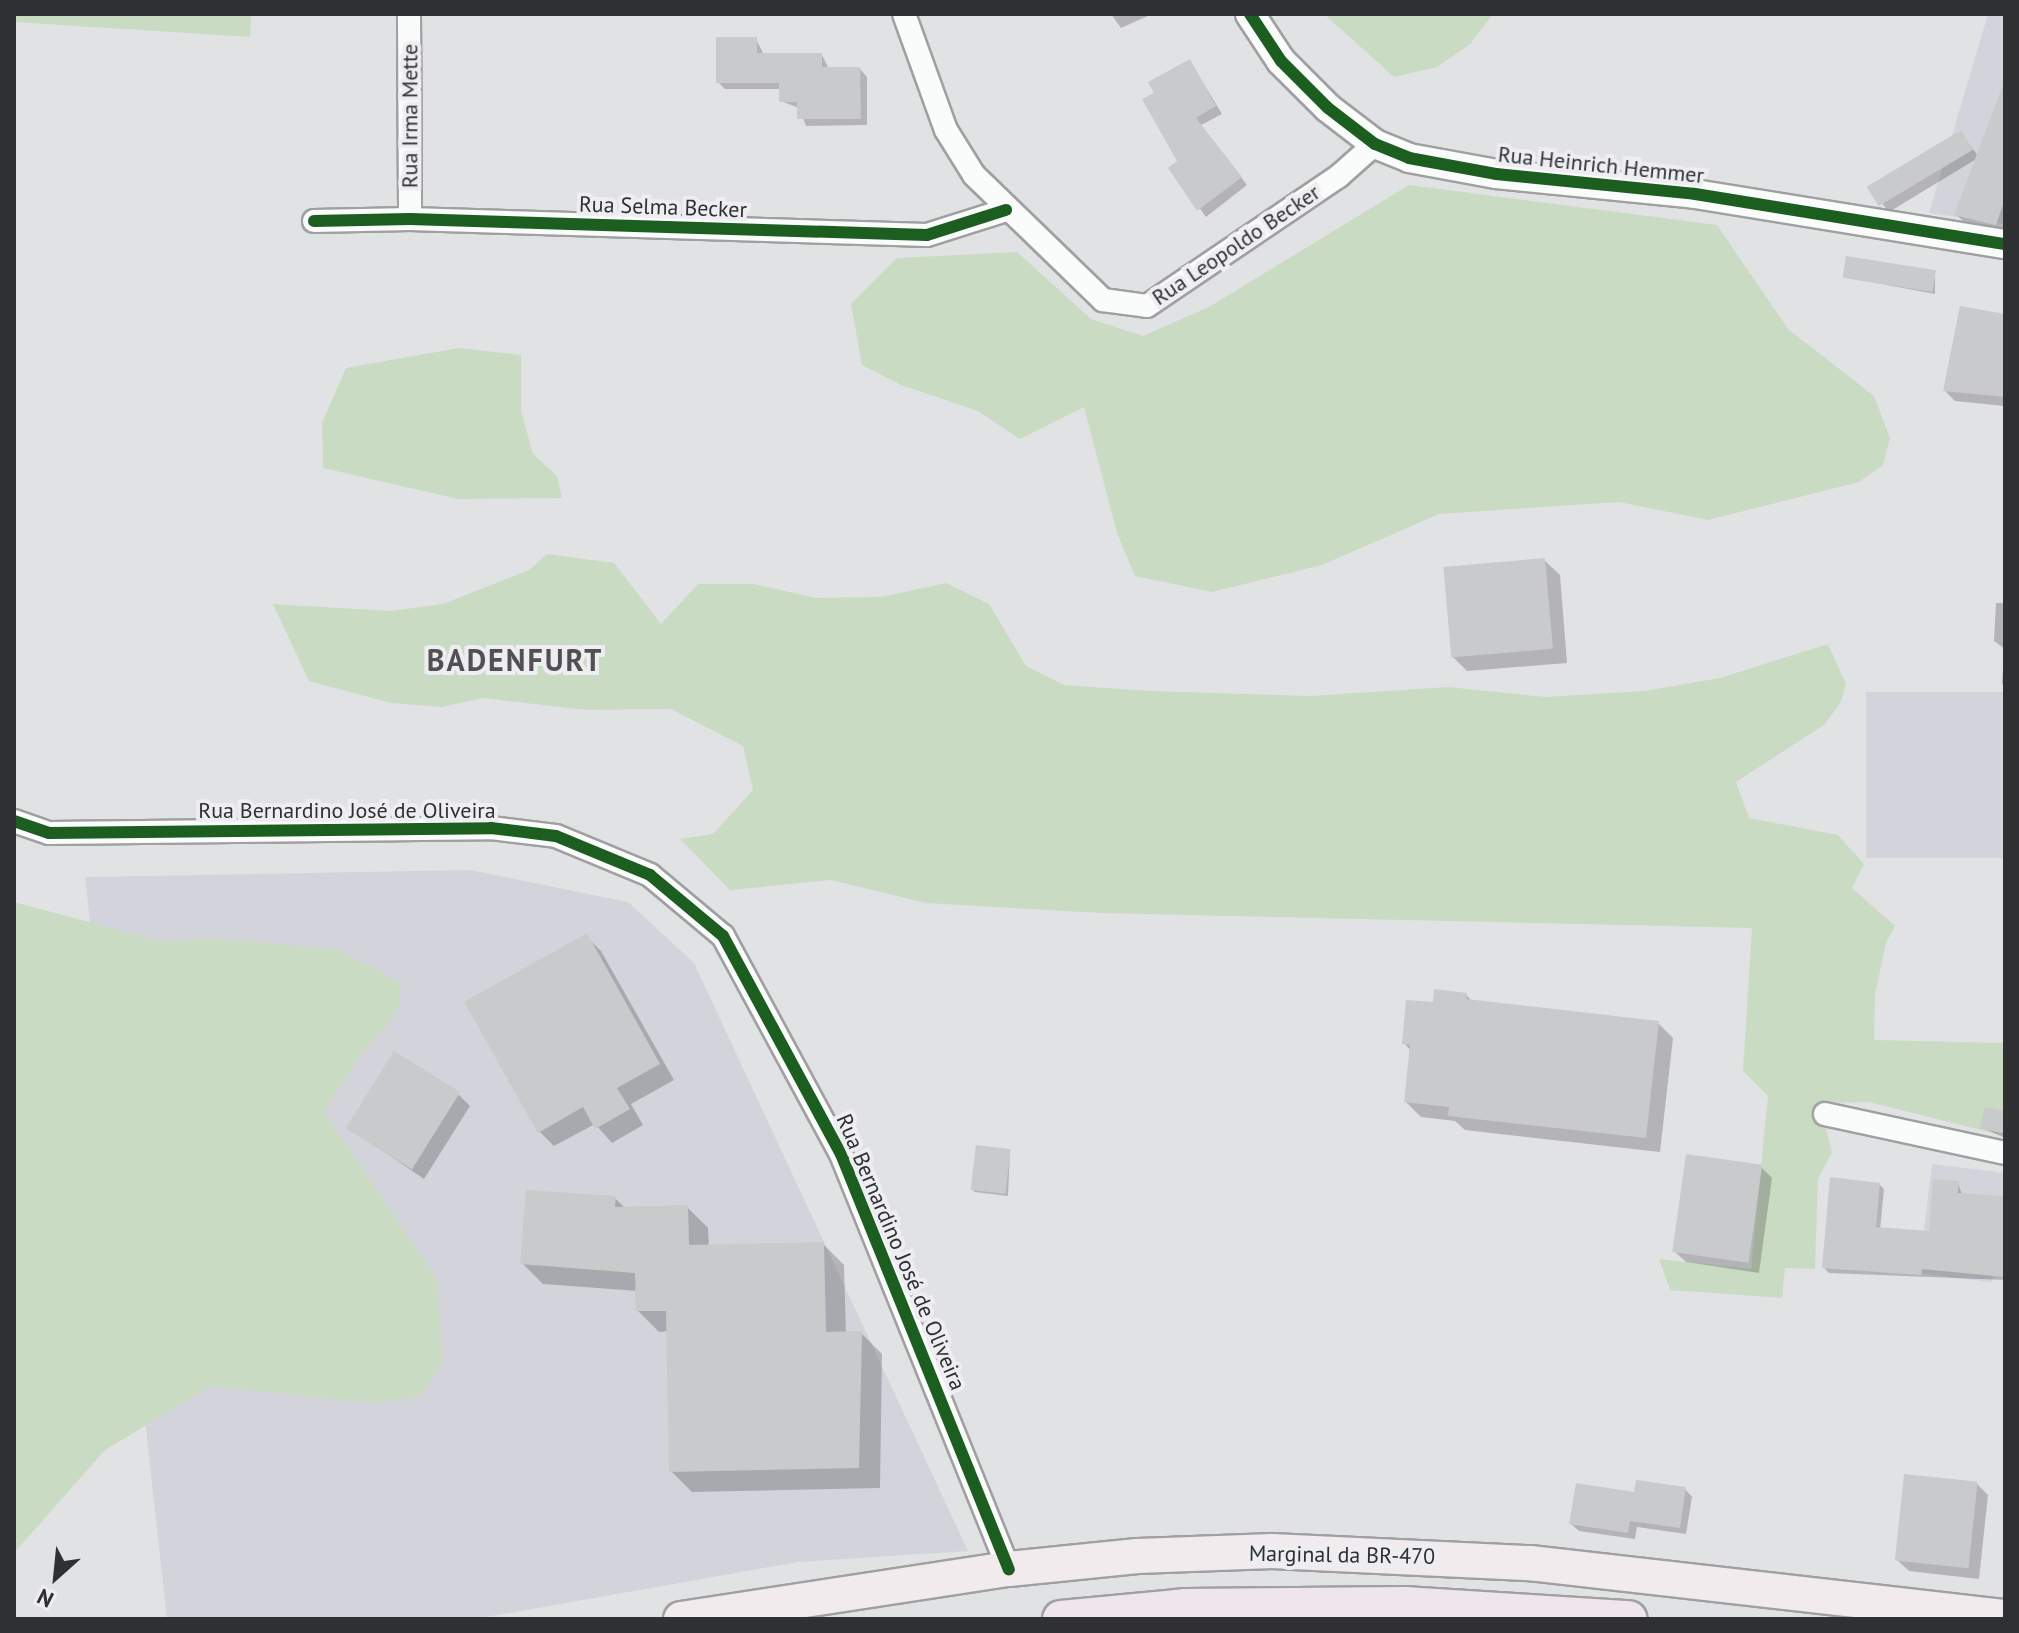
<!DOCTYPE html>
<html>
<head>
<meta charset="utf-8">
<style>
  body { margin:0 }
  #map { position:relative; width:2019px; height:1633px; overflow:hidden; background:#e1e2e4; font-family:"PT Sans",sans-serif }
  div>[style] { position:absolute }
  .built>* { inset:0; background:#d3d4db; transform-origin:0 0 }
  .green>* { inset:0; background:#cadbc4 }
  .shadow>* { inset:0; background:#0003 }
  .building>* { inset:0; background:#c9cacb; transform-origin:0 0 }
  .roads { filter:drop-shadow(2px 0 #a0a0a1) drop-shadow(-2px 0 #a0a0a1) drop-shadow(0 2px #a0a0a1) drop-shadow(0 -2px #a0a0a1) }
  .minor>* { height:22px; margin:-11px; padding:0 11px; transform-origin:11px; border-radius:11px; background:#fafbfb }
  .tertiary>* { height:28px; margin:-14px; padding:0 14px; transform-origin:14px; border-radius:14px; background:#fafbfb }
  .primary>* { height:34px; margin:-17px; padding:0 17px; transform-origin:17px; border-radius:17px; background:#f1ebee }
  .trunk>* { height:36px; margin:-18px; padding:0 18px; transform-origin:18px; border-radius:18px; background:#eee6ea }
  .cycleway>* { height:12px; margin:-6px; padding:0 6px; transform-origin:6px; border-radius:6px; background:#1b5e20 }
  span { translate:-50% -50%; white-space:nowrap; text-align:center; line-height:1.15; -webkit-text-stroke:8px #eeeef2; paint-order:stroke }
  .street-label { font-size:22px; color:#2f3031 }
  .district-label { font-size:30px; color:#515154; font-weight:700; letter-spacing:2px }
  .frame { position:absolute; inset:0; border:16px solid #2f3031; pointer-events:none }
  .north { position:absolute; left:16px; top:1537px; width:80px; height:80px; -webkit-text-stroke:6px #eeeef2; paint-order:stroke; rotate:207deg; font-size:22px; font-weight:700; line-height:32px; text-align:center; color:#2f3031 }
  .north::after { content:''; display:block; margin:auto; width:28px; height:36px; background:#2f3031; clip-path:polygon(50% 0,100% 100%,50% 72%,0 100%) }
</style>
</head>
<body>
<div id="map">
  <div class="built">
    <i style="clip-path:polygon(1988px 14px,2005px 14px,2005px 224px,1929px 213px)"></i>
    <i style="left:1866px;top:692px;width:139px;height:166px"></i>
    <i style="clip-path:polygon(470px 870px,628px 902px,694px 963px,968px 1551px,798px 1562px,475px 1619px,167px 1619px,85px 877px)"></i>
    <i style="left:1932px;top:1164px;width:74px;height:110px;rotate:7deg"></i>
  </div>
  <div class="green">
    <i style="clip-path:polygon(14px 14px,251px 14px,250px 37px,14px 22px)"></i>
    <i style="clip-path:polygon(1324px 14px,1493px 14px,1470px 44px,1437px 67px,1394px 77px)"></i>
    <i style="clip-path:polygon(1409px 185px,1717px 225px,1788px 329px,1874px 396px,1890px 438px,1883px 465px,1859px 482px,1708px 520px,1619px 502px,1439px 514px,1322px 565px,1212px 592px,1135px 576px,1117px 533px,1084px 407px,1020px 439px,978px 411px,901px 385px,862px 365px,851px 304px,897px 258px,1017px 252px,1091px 319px,1143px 336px,1209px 307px)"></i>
    <i style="clip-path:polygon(459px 348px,521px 355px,521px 411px,533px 454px,557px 476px,562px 498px,458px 499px,323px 468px,322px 423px,346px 368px)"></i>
    <i style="clip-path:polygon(547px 554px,614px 563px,661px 624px,698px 584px,753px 584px,816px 598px,881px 597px,946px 583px,989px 604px,1026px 666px,1064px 685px,1150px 691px,1311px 696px,1448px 687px,1546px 697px,1645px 691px,1720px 678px,1828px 644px,1846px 684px,1841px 702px,1824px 725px,1736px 782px,1749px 818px,1838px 835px,1864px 864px,1852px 888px,1895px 926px,1886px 943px,1875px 995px,1874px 1040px,2005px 1043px,2005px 1136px,1869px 1102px,1827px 1103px,1826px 1129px,1832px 1152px,1818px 1179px,1815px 1269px,1785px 1268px,1782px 1298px,1670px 1290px,1659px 1259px,1751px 1269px,1768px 1096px,1743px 1071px,1752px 928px,1101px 913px,926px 903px,831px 880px,730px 890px,680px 839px,713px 834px,753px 790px,743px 746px,671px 709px,586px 710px,483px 698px,442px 707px,391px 703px,309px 681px,273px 604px,391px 611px,443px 604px,529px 570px)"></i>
    <i style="clip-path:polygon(14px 902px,160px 941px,217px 939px,337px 949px,401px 983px,400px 1003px,387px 1026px,358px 1058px,324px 1112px,437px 1279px,443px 1363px,420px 1396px,376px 1403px,211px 1386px,105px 1450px,14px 1553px)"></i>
  </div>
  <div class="shadow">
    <i style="clip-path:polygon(1111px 14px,1149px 14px,1150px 15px,1121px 28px)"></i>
    <i style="clip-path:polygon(756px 39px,764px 55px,822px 55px,829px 69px,860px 69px,867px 77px,867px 125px,806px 126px,799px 108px,781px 101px,781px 89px,725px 89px,718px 82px)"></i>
    <i style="clip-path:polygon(1190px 61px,1222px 114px,1201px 125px,1247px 185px,1206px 217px,1171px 168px,1179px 162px,1157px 94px)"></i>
    <i style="clip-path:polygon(2005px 86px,2005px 234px,1966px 224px,1956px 214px,1978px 158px,1889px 212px,1870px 189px,1961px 133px,1978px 156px)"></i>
    <i style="clip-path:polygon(1935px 272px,1935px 294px,1844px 277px)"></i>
    <i style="clip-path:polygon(2005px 316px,2005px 406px,1955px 401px,1945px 391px)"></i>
    <i style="clip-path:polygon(1544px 560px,1560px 575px,1567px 663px,1467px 671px,1452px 656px)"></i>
    <i style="clip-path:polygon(1996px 603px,2005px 603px,2005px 649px,1994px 641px)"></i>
    <i style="clip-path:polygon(2004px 654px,2005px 654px,2005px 687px,2002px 684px)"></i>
    <i style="clip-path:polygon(586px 936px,601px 951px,674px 1080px,631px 1104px,643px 1125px,612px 1143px,595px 1124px,554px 1146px,539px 1131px)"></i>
    <i style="clip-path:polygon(1466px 995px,1473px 1002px,1658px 1023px,1673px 1038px,1660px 1152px,1465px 1130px,1455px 1121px,1421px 1117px,1406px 1102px,1411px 1051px,1404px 1043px,1434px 1004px)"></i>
    <i style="clip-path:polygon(459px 1095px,470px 1106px,424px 1179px,349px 1128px)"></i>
    <i style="clip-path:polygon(2005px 1113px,2005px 1138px,1983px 1128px)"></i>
    <i style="clip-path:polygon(1010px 1151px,1008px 1196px,975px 1192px,972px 1189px)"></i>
    <i style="clip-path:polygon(1761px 1167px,1772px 1178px,1759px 1273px,1686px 1262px,1674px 1251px)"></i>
    <i style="clip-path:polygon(1958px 1183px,1962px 1195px,2005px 1198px,2005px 1280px,1829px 1273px,1824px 1268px,1879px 1184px,1884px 1189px,1880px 1230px,1931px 1233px)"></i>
    <i style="clip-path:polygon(615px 1198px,625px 1208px,687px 1207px,708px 1228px,709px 1247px,823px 1244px,844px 1265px,846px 1333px,861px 1333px,882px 1354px,880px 1488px,692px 1492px,671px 1471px,668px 1331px,659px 1332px,638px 1311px,638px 1291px,543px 1284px,522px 1263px)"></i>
    <i style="clip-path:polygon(1977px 1484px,1988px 1495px,1979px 1579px,1909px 1571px,1897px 1560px)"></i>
    <i style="clip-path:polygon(1685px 1489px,1692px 1497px,1686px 1534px,1637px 1527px,1635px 1539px,1579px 1531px,1571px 1524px,1636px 1494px)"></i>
  </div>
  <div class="building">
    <i style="clip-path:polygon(716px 37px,757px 37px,757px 53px,822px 53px,822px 67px,860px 67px,861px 119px,797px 119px,797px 102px,779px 102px,779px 83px,716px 83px)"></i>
    <i style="clip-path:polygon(1190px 59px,1216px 106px,1196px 118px,1242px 177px,1197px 211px,1168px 168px,1177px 161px,1142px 99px,1154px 93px,1148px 82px)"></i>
    <i style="clip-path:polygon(2004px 82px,2005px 199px,1996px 225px,1954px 215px)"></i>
    <i style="left:1961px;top:130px;width:23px;height:110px;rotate:59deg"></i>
    <i style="left:1846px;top:256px;width:91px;height:22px;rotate:9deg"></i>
    <i style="clip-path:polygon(1960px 306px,2005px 314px,2005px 397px,1943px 391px)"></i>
    <i style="left:1545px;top:558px;width:91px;height:102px;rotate:85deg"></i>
    <i style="clip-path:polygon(587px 933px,660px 1064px,617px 1088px,630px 1109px,595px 1129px,583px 1107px,538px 1133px,464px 1002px)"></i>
    <i style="clip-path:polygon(1434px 989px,1467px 993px,1466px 999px,1659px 1021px,1646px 1138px,1448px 1116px,1449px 1107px,1404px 1102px,1410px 1045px,1402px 1044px,1406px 1000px,1433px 1002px)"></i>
    <i style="left:394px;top:1051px;width:78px;height:91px;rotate:32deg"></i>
    <i style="clip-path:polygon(1985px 1107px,2005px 1111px,2005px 1134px,1980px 1128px)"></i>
    <i style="left:976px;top:1145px;width:35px;height:45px;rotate:7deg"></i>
    <i style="left:1686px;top:1154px;width:77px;height:99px;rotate:8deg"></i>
    <i style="clip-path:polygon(1830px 1177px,1880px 1183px,1876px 1227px,1929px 1231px,1933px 1179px,1959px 1181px,1958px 1193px,2005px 1196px,2005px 1277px,1922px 1269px,1921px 1275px,1822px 1268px)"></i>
    <i style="clip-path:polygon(526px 1190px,616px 1196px,615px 1207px,688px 1205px,689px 1245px,824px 1242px,826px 1332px,862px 1331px,859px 1468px,669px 1472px,666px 1311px,636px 1311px,635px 1273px,520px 1264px)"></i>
    <i style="left:1904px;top:1474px;width:74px;height:87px;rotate:6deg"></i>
    <i style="clip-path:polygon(1636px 1480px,1686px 1487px,1680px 1528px,1630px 1521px,1628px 1533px,1569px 1524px,1576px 1483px,1634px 1492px)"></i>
  </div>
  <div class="roads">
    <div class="minor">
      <i style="left:409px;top:14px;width:205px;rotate:89.7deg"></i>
      <i style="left:904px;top:14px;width:123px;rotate:70.1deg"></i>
      <i style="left:946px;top:130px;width:53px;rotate:58.1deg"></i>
      <i style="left:974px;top:175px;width:180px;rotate:44.1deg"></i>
      <i style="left:1103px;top:300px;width:44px;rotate:7.8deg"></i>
      <i style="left:1147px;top:306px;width:232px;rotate:-34.1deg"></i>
      <i style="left:1339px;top:176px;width:48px;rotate:-41.6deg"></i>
      <i style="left:314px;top:221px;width:96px;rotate:-1.2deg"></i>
      <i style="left:410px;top:219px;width:517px;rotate:1.77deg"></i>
      <i style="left:927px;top:235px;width:83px;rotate:-17.6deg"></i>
      <i style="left:14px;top:821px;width:37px;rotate:19deg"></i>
      <i style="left:49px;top:833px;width:442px;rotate:-0.6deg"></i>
      <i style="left:491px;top:828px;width:65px;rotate:7deg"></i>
      <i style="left:556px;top:836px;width:102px;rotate:22.5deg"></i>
      <i style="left:650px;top:875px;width:95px;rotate:39.9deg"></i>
      <i style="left:723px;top:936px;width:248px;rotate:61.6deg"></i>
      <i style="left:841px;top:1154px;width:448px;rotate:68deg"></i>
      <i style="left:1825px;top:1114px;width:184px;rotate:12.2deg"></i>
    </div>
    <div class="tertiary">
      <i style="left:1250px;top:14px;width:56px;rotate:56.6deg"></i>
      <i style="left:1281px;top:61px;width:66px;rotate:45deg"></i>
      <i style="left:1328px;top:108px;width:59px;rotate:37.5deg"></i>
      <i style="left:1375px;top:144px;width:37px;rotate:22deg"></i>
      <i style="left:1409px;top:158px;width:88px;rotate:10.4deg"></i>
      <i style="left:1496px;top:174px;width:200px;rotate:5.7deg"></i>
      <i style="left:1695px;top:194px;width:314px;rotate:9.2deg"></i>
    </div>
    <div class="primary">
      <i style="left:681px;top:1619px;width:332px;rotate:-8.7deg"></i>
      <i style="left:1009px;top:1569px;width:129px;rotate:-5.8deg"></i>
      <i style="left:1137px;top:1556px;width:136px;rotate:-2.1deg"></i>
      <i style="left:1273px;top:1551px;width:257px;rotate:2.7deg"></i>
      <i style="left:1530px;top:1563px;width:478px;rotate:6.5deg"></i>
    </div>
    <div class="trunk">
      <i style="left:1061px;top:1619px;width:126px;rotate:-5.5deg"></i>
      <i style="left:1186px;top:1607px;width:218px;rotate:-0.5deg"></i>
      <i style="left:1404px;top:1605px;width:225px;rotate:3.6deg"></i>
    </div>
  </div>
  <div class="cycleway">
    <i style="left:1250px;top:14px;width:56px;rotate:56.6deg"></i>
    <i style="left:1281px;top:61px;width:66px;rotate:45deg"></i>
    <i style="left:1328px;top:108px;width:59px;rotate:37.5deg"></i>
    <i style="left:1375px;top:144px;width:37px;rotate:22deg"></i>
    <i style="left:1409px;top:158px;width:88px;rotate:10.4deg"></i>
    <i style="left:1496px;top:174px;width:200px;rotate:5.7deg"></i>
    <i style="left:1695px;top:194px;width:314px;rotate:9.2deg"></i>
    <i style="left:314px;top:221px;width:96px;rotate:-1.2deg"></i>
    <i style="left:410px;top:219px;width:517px;rotate:1.77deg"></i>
    <i style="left:927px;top:235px;width:83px;rotate:-17.6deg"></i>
    <i style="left:14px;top:821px;width:37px;rotate:19deg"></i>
    <i style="left:49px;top:833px;width:442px;rotate:-0.6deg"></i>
    <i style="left:491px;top:828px;width:65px;rotate:7deg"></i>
    <i style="left:556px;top:836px;width:102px;rotate:22.5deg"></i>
    <i style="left:650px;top:875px;width:95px;rotate:39.9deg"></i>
    <i style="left:723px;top:936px;width:248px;rotate:61.6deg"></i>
    <i style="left:841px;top:1154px;width:448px;rotate:68deg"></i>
  </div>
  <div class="street-label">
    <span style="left:410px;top:116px;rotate:-90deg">Rua Irma Mette</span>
    <span style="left:1601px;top:165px;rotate:6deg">Rua Heinrich Hemmer</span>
    <span style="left:663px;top:207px;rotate:2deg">Rua Selma Becker</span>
    <span style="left:1236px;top:245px;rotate:-34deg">Rua Leopoldo Becker</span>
    <span style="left:347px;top:811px">Rua Bernardino José de Oliveira</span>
    <span style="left:901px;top:1252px;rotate:67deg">Rua Bernardino José de Oliveira</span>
    <span style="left:1342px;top:1555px;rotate:1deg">Marginal da BR-470</span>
  </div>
  <div class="district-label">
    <span style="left:515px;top:660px">BADENFURT</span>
  </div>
  <div class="frame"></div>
  <div class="north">N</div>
</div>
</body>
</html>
